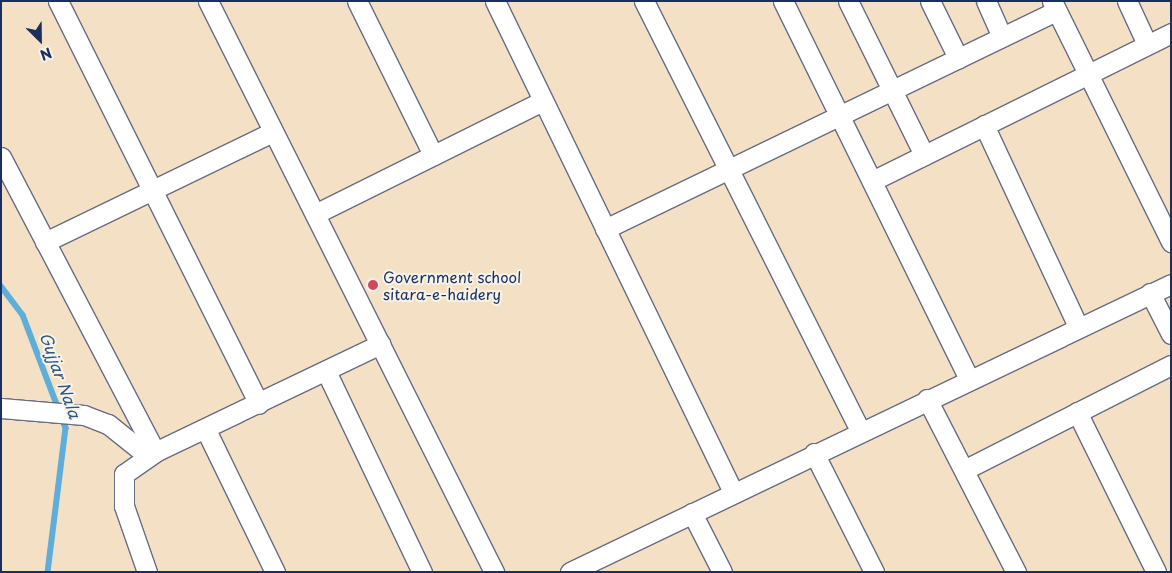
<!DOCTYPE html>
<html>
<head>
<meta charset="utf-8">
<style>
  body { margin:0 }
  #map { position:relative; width:1172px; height:573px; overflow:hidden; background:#f3e0c5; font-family:"Playpen Sans",sans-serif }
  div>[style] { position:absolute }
  .stream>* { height:5.5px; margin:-2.75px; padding:0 2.75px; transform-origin:2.75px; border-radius:2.75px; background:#5faed9 }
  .roads { filter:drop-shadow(1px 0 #676d82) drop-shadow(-1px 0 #676d82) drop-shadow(0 1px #676d82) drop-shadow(0 -1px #676d82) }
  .minor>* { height:19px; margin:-9.5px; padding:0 9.5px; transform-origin:9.5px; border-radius:9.5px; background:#fff }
  .dots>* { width:14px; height:14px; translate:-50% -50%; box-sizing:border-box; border:2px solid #f7f3e8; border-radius:50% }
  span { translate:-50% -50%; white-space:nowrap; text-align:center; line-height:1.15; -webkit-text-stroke:4px #f7f3e8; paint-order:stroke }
  .poi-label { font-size:15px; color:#1b2f5e }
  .left { translate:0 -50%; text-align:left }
  .water-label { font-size:16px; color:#2f5583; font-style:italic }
  .frame { position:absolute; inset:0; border:2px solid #1b2f5e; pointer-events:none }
  .north { position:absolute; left:15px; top:15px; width:50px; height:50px; -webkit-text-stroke:4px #f7f3e8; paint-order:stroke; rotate:157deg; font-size:14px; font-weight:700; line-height:20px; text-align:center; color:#1b2f5e }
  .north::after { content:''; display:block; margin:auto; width:18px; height:22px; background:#1b2f5e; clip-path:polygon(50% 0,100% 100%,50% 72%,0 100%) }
</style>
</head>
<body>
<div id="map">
  <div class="stream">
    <i style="left:1px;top:286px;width:36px;rotate:53deg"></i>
    <i style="left:23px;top:315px;width:121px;rotate:69.2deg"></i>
    <i style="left:66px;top:428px;width:145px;rotate:97.1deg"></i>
  </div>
  <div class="roads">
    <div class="minor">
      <i style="left:58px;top:1px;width:450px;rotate:63.5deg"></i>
      <i style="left:208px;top:1px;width:639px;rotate:63.39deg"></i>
      <i style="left:357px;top:1px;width:172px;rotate:63.7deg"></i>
      <i style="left:495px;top:1px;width:546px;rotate:64.14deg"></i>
      <i style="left:644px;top:1px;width:480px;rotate:63.3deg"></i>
      <i style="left:783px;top:1px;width:421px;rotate:63.8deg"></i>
      <i style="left:848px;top:1px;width:172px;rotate:63.7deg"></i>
      <i style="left:930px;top:1px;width:64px;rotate:63.8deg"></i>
      <i style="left:986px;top:1px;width:39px;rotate:66deg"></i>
      <i style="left:1052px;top:1px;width:269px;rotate:63.7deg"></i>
      <i style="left:1127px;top:1px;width:47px;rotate:65.1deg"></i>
      <i style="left:984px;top:125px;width:223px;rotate:65deg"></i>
      <i style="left:1px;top:157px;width:333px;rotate:62.4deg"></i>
      <i style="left:872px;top:181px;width:334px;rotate:-26.3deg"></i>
      <i style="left:315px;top:214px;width:254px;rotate:-26.4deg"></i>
      <i style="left:605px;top:229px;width:501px;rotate:-25.8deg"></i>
      <i style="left:45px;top:242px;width:253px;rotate:-25.8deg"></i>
      <i style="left:1150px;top:293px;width:46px;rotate:62.9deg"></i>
      <i style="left:326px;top:371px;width:223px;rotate:64.5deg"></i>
      <i style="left:927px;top:399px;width:195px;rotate:62.8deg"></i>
      <i style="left:1px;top:408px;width:83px;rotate:4.8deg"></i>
      <i style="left:84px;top:415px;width:26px;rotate:21deg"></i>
      <i style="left:108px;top:424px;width:51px;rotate:38.7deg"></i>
      <i style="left:1077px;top:412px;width:178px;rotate:63.7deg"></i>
      <i style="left:206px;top:430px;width:158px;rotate:64.1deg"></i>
      <i style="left:814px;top:453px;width:133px;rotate:63.2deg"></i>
      <i style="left:964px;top:470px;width:232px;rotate:-26.9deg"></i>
      <i style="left:692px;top:513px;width:66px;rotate:63deg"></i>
      <i style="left:147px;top:572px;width:70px;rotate:-109.2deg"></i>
      <i style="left:124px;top:506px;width:32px;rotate:-90deg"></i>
      <i style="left:124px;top:474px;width:38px;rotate:-35deg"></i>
      <i style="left:155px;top:452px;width:250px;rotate:-25.6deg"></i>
      <i style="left:570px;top:572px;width:666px;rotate:-25.6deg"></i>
    </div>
  </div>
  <div class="dots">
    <i style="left:373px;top:285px;background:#d1495b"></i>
  </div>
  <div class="poi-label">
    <span class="left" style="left:383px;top:285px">Government school<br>sitara-e-haidery</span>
  </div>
  <div class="water-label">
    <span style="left:61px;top:375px;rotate:70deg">Gujjar Nala</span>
  </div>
  <div class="frame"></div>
  <div class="north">N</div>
</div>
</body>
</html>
